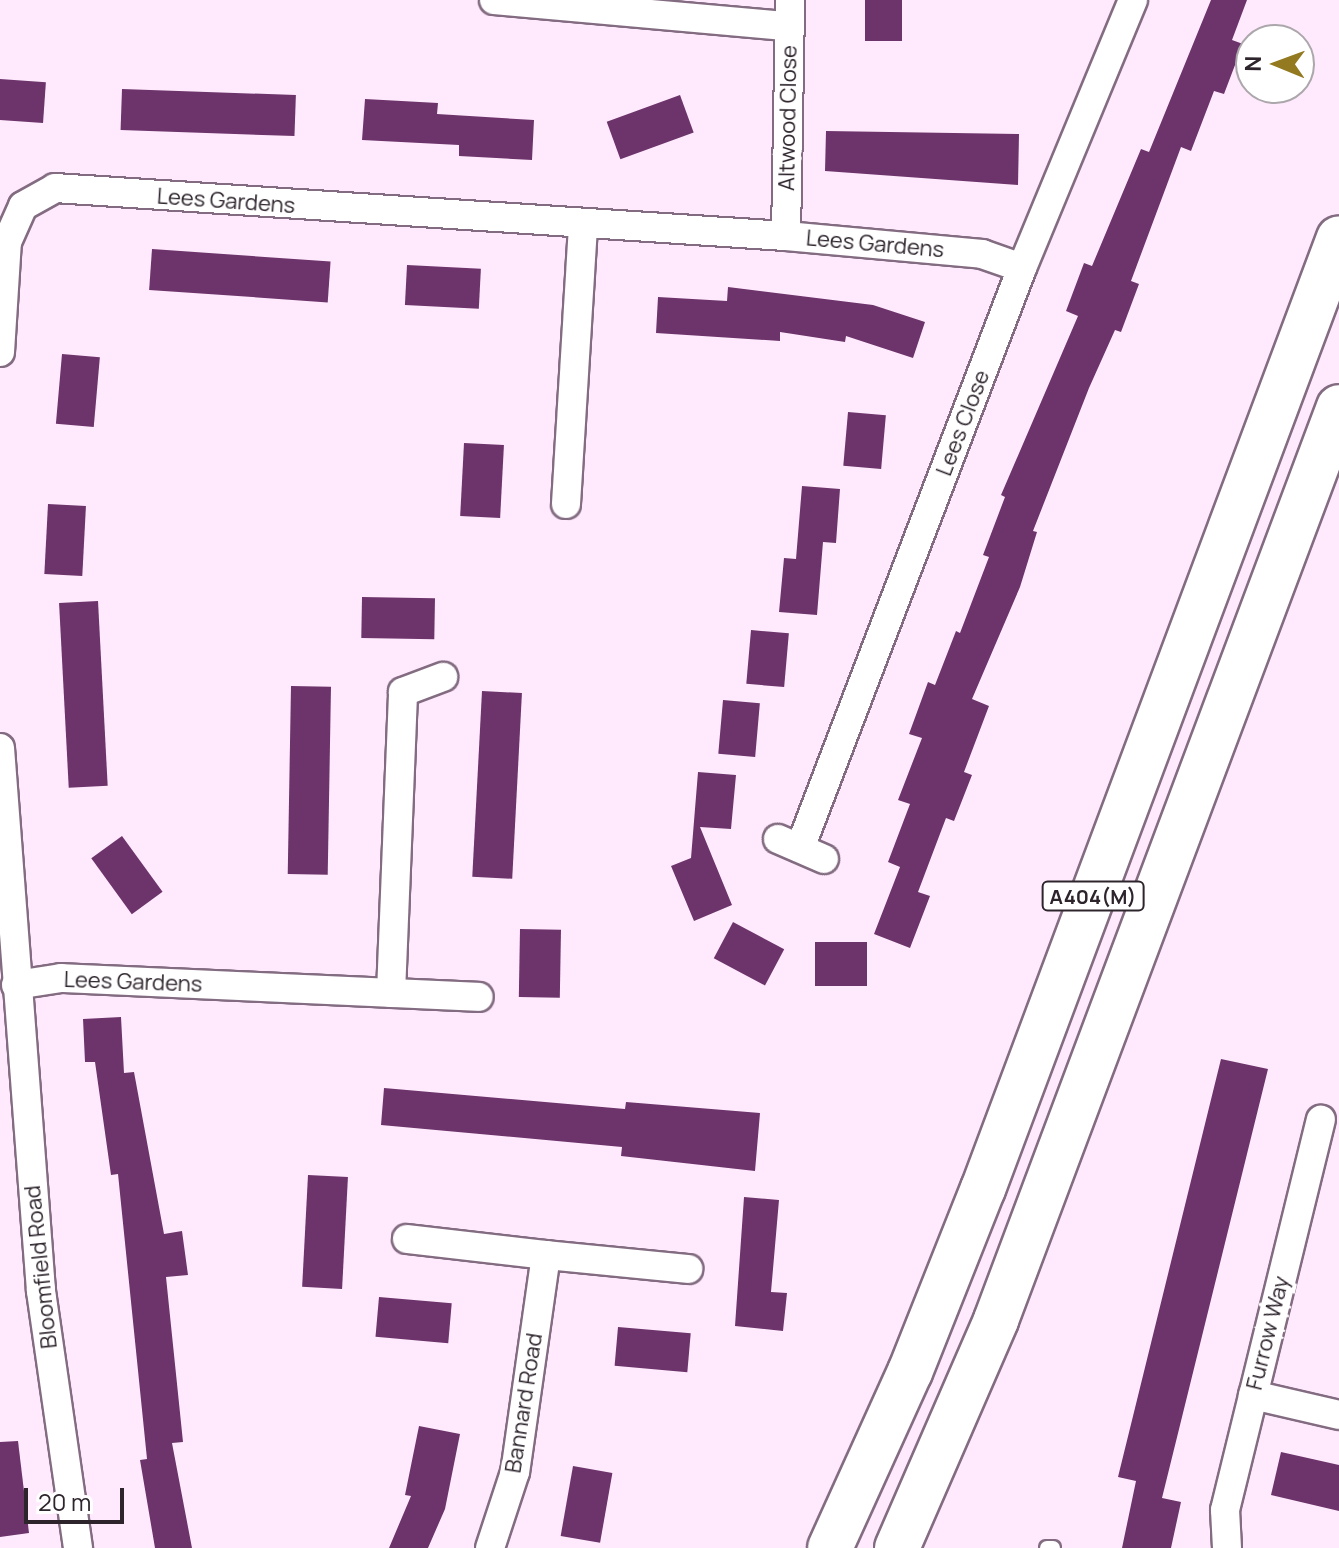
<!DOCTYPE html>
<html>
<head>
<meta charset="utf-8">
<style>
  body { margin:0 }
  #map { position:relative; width:1339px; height:1548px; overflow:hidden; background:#ffeafd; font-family:Manrope,sans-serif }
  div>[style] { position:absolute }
  .building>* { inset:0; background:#6d346b; transform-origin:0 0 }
  .roads { filter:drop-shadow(2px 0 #836c81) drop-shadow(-2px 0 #836c81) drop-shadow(0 2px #836c81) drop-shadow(0 -2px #836c81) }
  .lane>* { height:14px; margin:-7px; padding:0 7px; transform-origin:7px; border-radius:7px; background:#fff }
  .street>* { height:28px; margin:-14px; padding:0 14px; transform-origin:14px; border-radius:14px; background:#fff }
  .highway>* { height:44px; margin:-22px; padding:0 22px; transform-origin:22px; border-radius:22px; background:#fff }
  span { translate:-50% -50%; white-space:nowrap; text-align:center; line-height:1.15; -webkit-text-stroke:8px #fff; paint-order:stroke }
  .shield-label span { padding:2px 6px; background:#fff; border:2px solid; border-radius:6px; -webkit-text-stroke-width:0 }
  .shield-label { font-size:20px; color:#2d242c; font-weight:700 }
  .street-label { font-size:22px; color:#2d242c }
  .north { position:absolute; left:1235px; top:24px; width:80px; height:80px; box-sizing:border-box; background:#fff; border:2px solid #aba7ab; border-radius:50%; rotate:271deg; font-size:22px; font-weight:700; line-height:32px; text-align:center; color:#2d242c }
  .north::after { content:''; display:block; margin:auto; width:28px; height:36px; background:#93791f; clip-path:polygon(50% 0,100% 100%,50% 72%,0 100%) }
  .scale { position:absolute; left:24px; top:1488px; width:100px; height:36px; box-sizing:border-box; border:4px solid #2d242c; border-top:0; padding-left:10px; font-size:24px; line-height:28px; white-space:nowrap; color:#2d242c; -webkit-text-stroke:6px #fff; paint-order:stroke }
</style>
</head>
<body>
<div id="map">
  <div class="building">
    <i style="left:865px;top:0;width:37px;height:41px"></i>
    <i style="clip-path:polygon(1211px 0,1247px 0,1232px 40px,1243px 44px,1224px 94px,1214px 91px,1191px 151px,1181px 147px,1131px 281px,1139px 284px,1121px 332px,1115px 330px,1089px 388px,1033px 531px,1037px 532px,1020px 587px,972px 699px,989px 706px,964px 772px,972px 775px,954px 821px,946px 818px,918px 892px,930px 896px,910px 948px,874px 934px,900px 867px,888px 862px,910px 804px,898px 800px,922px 738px,909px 734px,928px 682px,935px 685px,956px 631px,960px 633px,989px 557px,983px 555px,1005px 497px,1001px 495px,1078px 316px,1066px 311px,1084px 263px,1092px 266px,1141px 149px,1149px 152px)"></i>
    <i style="left:0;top:79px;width:46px;height:41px;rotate:4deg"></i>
    <i style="left:122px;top:89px;width:174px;height:41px;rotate:2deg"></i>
    <i style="left:680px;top:95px;width:40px;height:78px;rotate:70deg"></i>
    <i style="clip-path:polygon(365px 99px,438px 103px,437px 114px,534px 120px,532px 160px,459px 156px,459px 145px,362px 140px)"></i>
    <i style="clip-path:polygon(826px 131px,1019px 134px,1018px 185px,825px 171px)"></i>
    <i style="left:152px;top:249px;width:179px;height:41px;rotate:4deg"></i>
    <i style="left:407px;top:265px;width:74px;height:40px;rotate:3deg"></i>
    <i style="clip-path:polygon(728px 287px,873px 305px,925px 322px,913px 358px,846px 336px,845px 342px,780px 332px,780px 341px,656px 333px,658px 297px,727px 301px)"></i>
    <i style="left:62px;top:354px;width:38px;height:70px;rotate:5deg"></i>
    <i style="left:848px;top:412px;width:38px;height:54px;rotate:5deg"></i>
    <i style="left:464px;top:443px;width:40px;height:73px;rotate:3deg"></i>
    <i style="clip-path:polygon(802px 486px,840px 489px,836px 543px,823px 542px,817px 615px,779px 612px,784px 558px,796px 559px)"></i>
    <i style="left:48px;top:504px;width:38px;height:70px;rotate:3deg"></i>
    <i style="left:362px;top:597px;width:73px;height:41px;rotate:1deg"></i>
    <i style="left:98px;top:601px;width:185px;height:39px;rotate:87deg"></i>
    <i style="left:751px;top:630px;width:38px;height:54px;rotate:5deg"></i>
    <i style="left:291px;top:686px;width:40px;height:188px;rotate:1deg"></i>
    <i style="left:482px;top:691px;width:40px;height:186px;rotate:3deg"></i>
    <i style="left:723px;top:700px;width:37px;height:54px;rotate:5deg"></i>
    <i style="clip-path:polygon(698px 772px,736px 775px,731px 829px,700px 827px,732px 905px,694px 921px,671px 866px,691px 858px)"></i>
    <i style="left:122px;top:836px;width:69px;height:38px;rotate:54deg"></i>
    <i style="left:733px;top:922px;width:58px;height:41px;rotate:28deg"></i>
    <i style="left:520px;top:929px;width:41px;height:68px;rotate:1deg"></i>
    <i style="left:815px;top:942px;width:52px;height:44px"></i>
    <i style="clip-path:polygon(121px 1017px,124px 1073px,134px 1072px,164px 1234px,182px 1231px,188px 1275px,166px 1277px,183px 1442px,172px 1443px,192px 1548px,155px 1548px,140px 1460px,147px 1459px,118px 1174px,111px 1175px,95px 1062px,85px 1062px,83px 1019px)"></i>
    <i style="clip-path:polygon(1221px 1059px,1268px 1069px,1162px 1498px,1181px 1502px,1171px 1548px,1122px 1548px,1136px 1481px,1118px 1477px)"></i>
    <i style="clip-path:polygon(384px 1088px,625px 1109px,626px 1102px,760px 1113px,755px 1171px,621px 1156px,622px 1147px,381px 1125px)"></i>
    <i style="left:308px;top:1175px;width:40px;height:112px;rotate:3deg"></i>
    <i style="clip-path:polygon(744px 1197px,779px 1200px,771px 1292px,787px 1293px,783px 1331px,735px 1326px)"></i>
    <i style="left:379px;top:1297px;width:73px;height:40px;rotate:5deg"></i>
    <i style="left:618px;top:1327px;width:73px;height:39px;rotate:5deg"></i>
    <i style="clip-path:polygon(419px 1426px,460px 1434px,445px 1509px,428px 1548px,389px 1548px,411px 1496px,405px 1495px)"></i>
    <i style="clip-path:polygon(18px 1441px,29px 1533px,0 1537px,0 1442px)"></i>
    <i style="clip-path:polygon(1281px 1452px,1339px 1465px,1339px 1511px,1271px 1495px)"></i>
    <i style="left:573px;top:1466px;width:40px;height:71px;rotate:10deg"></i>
  </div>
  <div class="roads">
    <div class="lane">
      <i style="left:1047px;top:1548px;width:6px"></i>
    </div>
    <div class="street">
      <i style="left:494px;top:0;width:295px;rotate:5.1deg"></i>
      <i style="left:786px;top:236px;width:236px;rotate:-89deg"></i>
      <i style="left:0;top:352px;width:110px;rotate:-86.4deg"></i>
      <i style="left:7px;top:242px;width:39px;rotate:-66deg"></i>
      <i style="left:23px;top:206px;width:37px;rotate:-29deg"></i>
      <i style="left:55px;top:188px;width:733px;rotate:3.76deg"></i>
      <i style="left:786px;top:236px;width:197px;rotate:5.2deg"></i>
      <i style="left:982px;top:254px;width:42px;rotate:19.3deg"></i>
      <i style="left:566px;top:504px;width:279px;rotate:-86.5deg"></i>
      <i style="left:0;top:748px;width:545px;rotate:85.68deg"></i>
      <i style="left:41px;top:1291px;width:260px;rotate:81.8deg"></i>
      <i style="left:778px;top:839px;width:50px;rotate:23.5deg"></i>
      <i style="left:800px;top:848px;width:621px;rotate:-69.06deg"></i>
      <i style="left:1022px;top:268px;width:290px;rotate:-67.5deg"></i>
      <i style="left:16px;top:985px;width:46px;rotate:-8.8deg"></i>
      <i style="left:61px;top:978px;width:418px;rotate:2.6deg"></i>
      <i style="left:391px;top:993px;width:301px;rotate:-87.7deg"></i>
      <i style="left:403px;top:692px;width:43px;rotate:-20.6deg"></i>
      <i style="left:407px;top:1239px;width:140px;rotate:6.6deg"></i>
      <i style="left:546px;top:1255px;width:219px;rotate:98.1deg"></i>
      <i style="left:515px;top:1472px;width:80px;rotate:108.2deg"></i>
      <i style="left:546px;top:1255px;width:143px;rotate:5.6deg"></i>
      <i style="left:1253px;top:1395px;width:88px;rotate:13.1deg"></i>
      <i style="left:1227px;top:1548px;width:38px;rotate:-93deg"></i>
      <i style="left:1225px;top:1510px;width:402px;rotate:-76.2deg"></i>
    </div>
    <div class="highway">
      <i style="left:830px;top:1548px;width:193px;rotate:-65.6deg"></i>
      <i style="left:910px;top:1372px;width:197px;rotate:-68.3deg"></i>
      <i style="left:983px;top:1189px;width:1015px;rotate:-69.48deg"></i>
      <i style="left:897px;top:1548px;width:249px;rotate:-66.5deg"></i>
      <i style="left:996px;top:1320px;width:975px;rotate:-69.41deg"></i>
    </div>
  </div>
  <div class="shield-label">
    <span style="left:1093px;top:896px">A404(M)</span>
  </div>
  <div class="street-label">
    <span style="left:788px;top:118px;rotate:-89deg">Altwood Close</span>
    <span style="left:226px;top:201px;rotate:4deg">Lees Gardens</span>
    <span style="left:875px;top:244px;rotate:5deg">Lees Gardens</span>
    <span style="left:963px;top:423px;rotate:-69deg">Lees Close</span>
    <span style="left:133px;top:982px;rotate:2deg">Lees Gardens</span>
    <span style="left:41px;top:1267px;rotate:-96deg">Bloomfield Road</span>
    <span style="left:1268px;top:1333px;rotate:-76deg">Furrow Way</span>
    <span style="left:524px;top:1403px;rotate:-81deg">Bannard Road</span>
  </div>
  <div class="north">N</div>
  <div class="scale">20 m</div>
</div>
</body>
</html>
